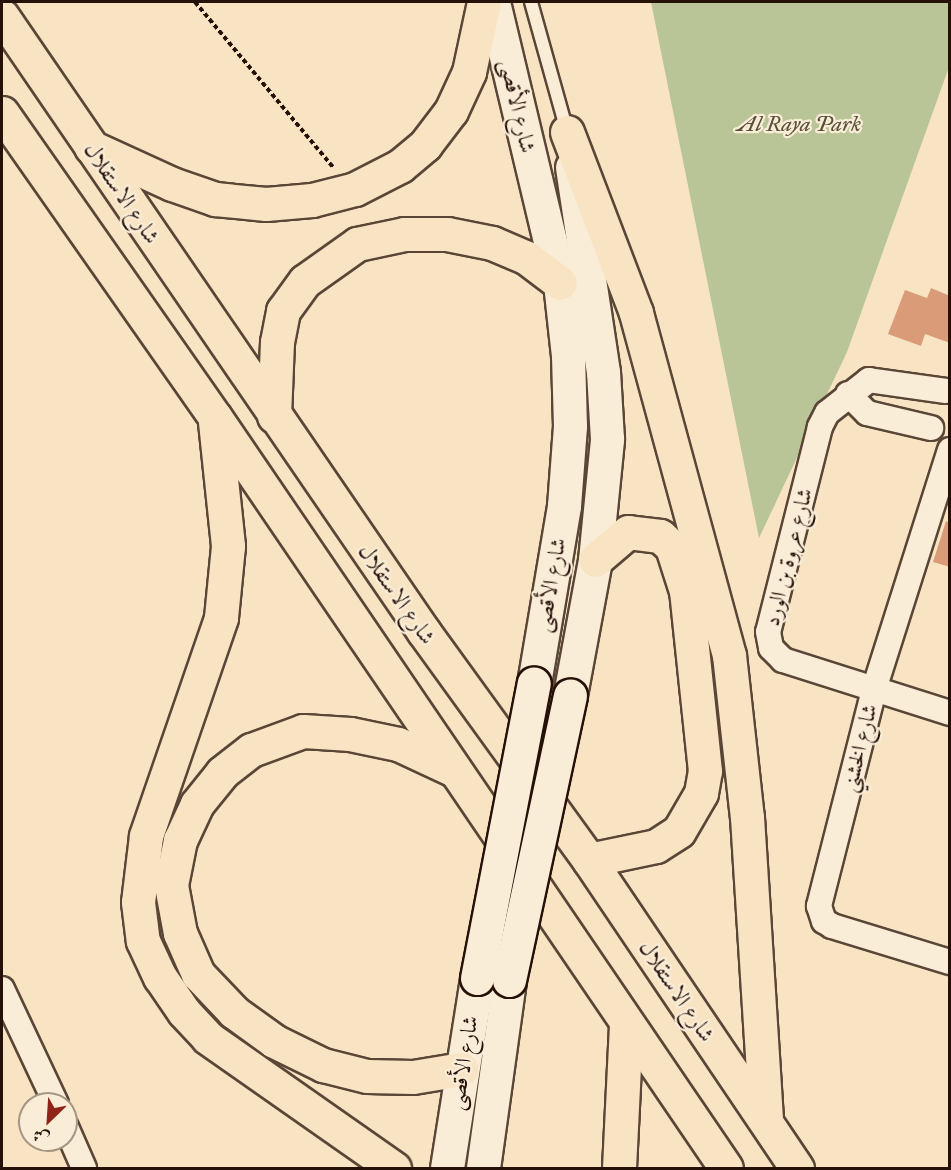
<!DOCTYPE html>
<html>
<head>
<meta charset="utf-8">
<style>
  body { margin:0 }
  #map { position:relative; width:951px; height:1170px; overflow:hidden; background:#f8e4c3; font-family:"IM FELL Great Primer",Amiri,serif }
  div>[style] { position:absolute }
  .green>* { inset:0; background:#b9c596 }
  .building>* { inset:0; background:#da9b78 }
  .path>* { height:4px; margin-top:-2px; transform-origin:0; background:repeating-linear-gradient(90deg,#261108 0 4.5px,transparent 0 7.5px) }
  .roads { filter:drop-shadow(2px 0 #5a4637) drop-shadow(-2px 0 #5a4637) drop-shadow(0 2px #5a4637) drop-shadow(0 -2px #5a4637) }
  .lane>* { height:12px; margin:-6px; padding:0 6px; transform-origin:6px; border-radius:6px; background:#faedd8 }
  .street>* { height:24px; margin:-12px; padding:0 12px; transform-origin:12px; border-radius:12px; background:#faedd8 }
  .secondary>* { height:33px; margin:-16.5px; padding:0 16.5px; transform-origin:16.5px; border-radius:16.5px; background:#faedd8 }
  .highway>* { height:33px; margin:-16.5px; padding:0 16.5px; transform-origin:16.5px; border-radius:16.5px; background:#f8e4c3 }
  .bridges { filter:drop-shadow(2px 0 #261108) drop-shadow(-2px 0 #261108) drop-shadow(0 2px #261108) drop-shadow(0 -2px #261108) }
  .secondary-bridge>* { height:33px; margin:-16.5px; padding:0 16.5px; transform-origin:16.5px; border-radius:16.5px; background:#faedd8 }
  span { translate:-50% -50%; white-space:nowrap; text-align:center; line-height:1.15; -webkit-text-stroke:4.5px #faedd8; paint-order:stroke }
  .street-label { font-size:22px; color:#261108 }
  .park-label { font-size:22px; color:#59503a; font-style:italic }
  .frame { position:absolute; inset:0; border:3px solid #261108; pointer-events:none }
  .north { position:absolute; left:18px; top:1092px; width:60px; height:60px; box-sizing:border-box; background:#faedd8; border:2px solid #a59585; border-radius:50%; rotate:205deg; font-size:16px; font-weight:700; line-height:24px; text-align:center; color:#261108 }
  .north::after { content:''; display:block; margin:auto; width:21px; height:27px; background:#8f2418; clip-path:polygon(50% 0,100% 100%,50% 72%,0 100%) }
</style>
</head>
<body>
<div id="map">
  <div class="green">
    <i style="clip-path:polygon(651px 2px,949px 2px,949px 67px,847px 352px,759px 538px)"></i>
  </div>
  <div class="building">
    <i style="clip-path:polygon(931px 288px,950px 296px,950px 343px,925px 334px,921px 346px,888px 334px,905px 290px,927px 298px)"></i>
    <i style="clip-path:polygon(946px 521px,950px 523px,950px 567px,933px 562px)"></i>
  </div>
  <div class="path">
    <i style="left:195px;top:2px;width:215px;rotate:50.1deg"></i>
  </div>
  <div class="roads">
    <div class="lane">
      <i style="left:531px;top:2px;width:134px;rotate:74.4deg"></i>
    </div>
    <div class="street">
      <i style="left:946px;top:391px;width:78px;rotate:-171.9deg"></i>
      <i style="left:869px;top:380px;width:53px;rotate:141.8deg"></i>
      <i style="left:827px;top:413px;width:16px;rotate:117deg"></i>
      <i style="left:820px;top:427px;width:211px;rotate:104.2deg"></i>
      <i style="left:768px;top:632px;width:16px;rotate:79deg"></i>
      <i style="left:771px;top:648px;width:17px;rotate:45deg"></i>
      <i style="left:783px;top:660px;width:175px;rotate:17.6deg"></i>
      <i style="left:848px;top:394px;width:27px;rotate:45deg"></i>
      <i style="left:867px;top:413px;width:66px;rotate:13.2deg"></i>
      <i style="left:950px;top:450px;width:252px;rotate:107.6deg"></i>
      <i style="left:874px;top:690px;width:223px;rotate:104.3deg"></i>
      <i style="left:819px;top:906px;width:16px;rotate:72deg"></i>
      <i style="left:824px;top:921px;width:9px;rotate:32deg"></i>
      <i style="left:832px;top:926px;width:123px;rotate:17deg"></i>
      <i style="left:2px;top:989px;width:127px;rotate:64.8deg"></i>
      <i style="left:66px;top:1127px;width:45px;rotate:66.3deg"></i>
    </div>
    <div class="secondary">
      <i style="left:493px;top:2px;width:289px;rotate:76.6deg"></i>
      <i style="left:560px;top:283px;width:72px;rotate:83.7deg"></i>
      <i style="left:568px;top:355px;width:71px;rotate:88.4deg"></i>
      <i style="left:570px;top:426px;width:80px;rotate:94.3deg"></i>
      <i style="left:564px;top:506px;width:180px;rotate:99.6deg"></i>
      <i style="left:570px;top:695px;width:137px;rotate:-79.5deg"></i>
      <i style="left:595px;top:560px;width:122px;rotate:-84.3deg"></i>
      <i style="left:607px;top:439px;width:67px;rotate:-93.4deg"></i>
      <i style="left:603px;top:372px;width:207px;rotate:-98.6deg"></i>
      <i style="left:447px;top:1168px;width:192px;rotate:-81deg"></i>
      <i style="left:483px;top:1168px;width:190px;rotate:-82.1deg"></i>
    </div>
    <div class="highway">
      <i style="left:2px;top:16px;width:747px;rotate:55.59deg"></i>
      <i style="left:424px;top:632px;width:281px;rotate:54.1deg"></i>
      <i style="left:589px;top:860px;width:372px;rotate:56deg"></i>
      <i style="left:2px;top:113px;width:371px;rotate:55deg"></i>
      <i style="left:215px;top:417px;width:908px;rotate:55.77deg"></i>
      <i style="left:567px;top:132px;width:194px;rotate:69.1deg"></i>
      <i style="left:636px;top:313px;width:354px;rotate:74.8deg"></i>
      <i style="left:729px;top:655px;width:163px;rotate:83.7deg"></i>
      <i style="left:747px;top:817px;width:304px;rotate:86.4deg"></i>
      <i style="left:91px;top:147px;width:89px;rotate:24.6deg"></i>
      <i style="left:172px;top:184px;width:46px;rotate:19.2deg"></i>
      <i style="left:215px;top:199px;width:51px;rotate:5.6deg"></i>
      <i style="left:266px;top:204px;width:46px;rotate:-5deg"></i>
      <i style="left:312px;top:200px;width:44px;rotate:-14.3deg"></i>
      <i style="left:355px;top:189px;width:51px;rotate:-27.1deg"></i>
      <i style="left:400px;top:166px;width:33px;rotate:-40deg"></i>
      <i style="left:425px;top:145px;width:43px;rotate:-52.6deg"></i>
      <i style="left:451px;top:111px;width:43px;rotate:-65.2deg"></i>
      <i style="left:469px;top:72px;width:72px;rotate:-77.9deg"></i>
      <i style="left:274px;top:416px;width:74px;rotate:-87.7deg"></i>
      <i style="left:277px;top:342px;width:32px;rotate:-79deg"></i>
      <i style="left:283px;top:311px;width:37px;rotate:-54deg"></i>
      <i style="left:305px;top:281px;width:64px;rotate:-35.4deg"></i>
      <i style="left:357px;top:244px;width:48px;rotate:-12deg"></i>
      <i style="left:404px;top:234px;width:43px"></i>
      <i style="left:447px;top:234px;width:46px;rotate:11.3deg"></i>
      <i style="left:492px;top:243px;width:38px;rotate:23deg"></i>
      <i style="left:527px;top:258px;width:41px;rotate:37.1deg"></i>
      <i style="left:215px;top:422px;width:125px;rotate:84deg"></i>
      <i style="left:228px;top:546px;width:72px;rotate:95.6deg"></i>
      <i style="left:221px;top:618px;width:231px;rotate:109deg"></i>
      <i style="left:146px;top:836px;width:66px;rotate:96.9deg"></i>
      <i style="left:138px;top:902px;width:39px;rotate:83deg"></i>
      <i style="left:143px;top:941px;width:40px;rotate:65deg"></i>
      <i style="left:160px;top:977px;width:42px;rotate:55.6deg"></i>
      <i style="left:184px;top:1012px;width:35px;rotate:47deg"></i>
      <i style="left:208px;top:1038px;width:227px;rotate:35deg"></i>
      <i style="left:454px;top:770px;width:62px;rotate:-155.1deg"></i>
      <i style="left:398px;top:744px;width:49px;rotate:-168.2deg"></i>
      <i style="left:350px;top:734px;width:47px;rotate:-176.3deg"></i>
      <i style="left:303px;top:731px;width:55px;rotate:159.9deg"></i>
      <i style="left:251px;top:750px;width:37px;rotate:142deg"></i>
      <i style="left:222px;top:773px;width:40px;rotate:129deg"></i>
      <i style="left:197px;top:804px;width:40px;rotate:115deg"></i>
      <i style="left:180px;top:840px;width:46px;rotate:101.3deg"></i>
      <i style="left:171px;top:885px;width:49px;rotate:79.4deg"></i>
      <i style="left:180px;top:933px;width:45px;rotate:66.3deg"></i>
      <i style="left:198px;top:974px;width:52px;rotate:46.5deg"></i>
      <i style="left:234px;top:1012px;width:49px;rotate:35.9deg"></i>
      <i style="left:274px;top:1041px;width:55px;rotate:26.1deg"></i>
      <i style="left:323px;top:1065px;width:45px;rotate:14deg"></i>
      <i style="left:367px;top:1076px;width:46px;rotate:1.2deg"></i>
      <i style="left:413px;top:1077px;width:49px;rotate:-9.5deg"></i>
      <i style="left:589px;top:860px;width:68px;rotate:-11.8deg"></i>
      <i style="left:656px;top:846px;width:27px;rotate:-33deg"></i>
      <i style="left:679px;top:831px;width:44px;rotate:-59.9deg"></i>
      <i style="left:701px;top:793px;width:22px;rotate:-80deg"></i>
      <i style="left:705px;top:771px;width:181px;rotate:-96deg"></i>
      <i style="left:686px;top:591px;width:46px;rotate:-107.7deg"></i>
      <i style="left:672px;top:547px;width:16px;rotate:-137deg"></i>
      <i style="left:660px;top:536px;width:32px;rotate:-173deg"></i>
      <i style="left:628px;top:532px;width:43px;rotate:139.7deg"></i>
      <i style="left:619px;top:1168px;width:145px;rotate:-87.2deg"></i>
    </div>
  </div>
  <div class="bridges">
    <div class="secondary-bridge">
      <i style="left:477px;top:978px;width:300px;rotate:-79.1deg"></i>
      <i style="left:509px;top:980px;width:291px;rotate:-77.9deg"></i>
    </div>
  </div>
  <div class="street-label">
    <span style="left:518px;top:106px;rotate:77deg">شارع الأقصى</span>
    <span style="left:122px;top:193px;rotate:56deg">شارع الاستقلال</span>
    <span style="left:788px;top:557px;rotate:-76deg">شارع عروة بن الورد</span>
    <span style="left:550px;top:585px;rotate:-80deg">شارع الأقصى</span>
    <span style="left:397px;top:594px;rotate:55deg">شارع الاستقلال</span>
    <span style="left:859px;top:748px;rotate:-76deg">شارع الخشني</span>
    <span style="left:677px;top:991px;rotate:56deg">شارع الاستقلال</span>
    <span style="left:463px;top:1063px;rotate:-81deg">شارع الأقصى</span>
  </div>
  <div class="park-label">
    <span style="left:799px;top:124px">Al Raya Park</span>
  </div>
  <div class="frame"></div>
  <div class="north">ش</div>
</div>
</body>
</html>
